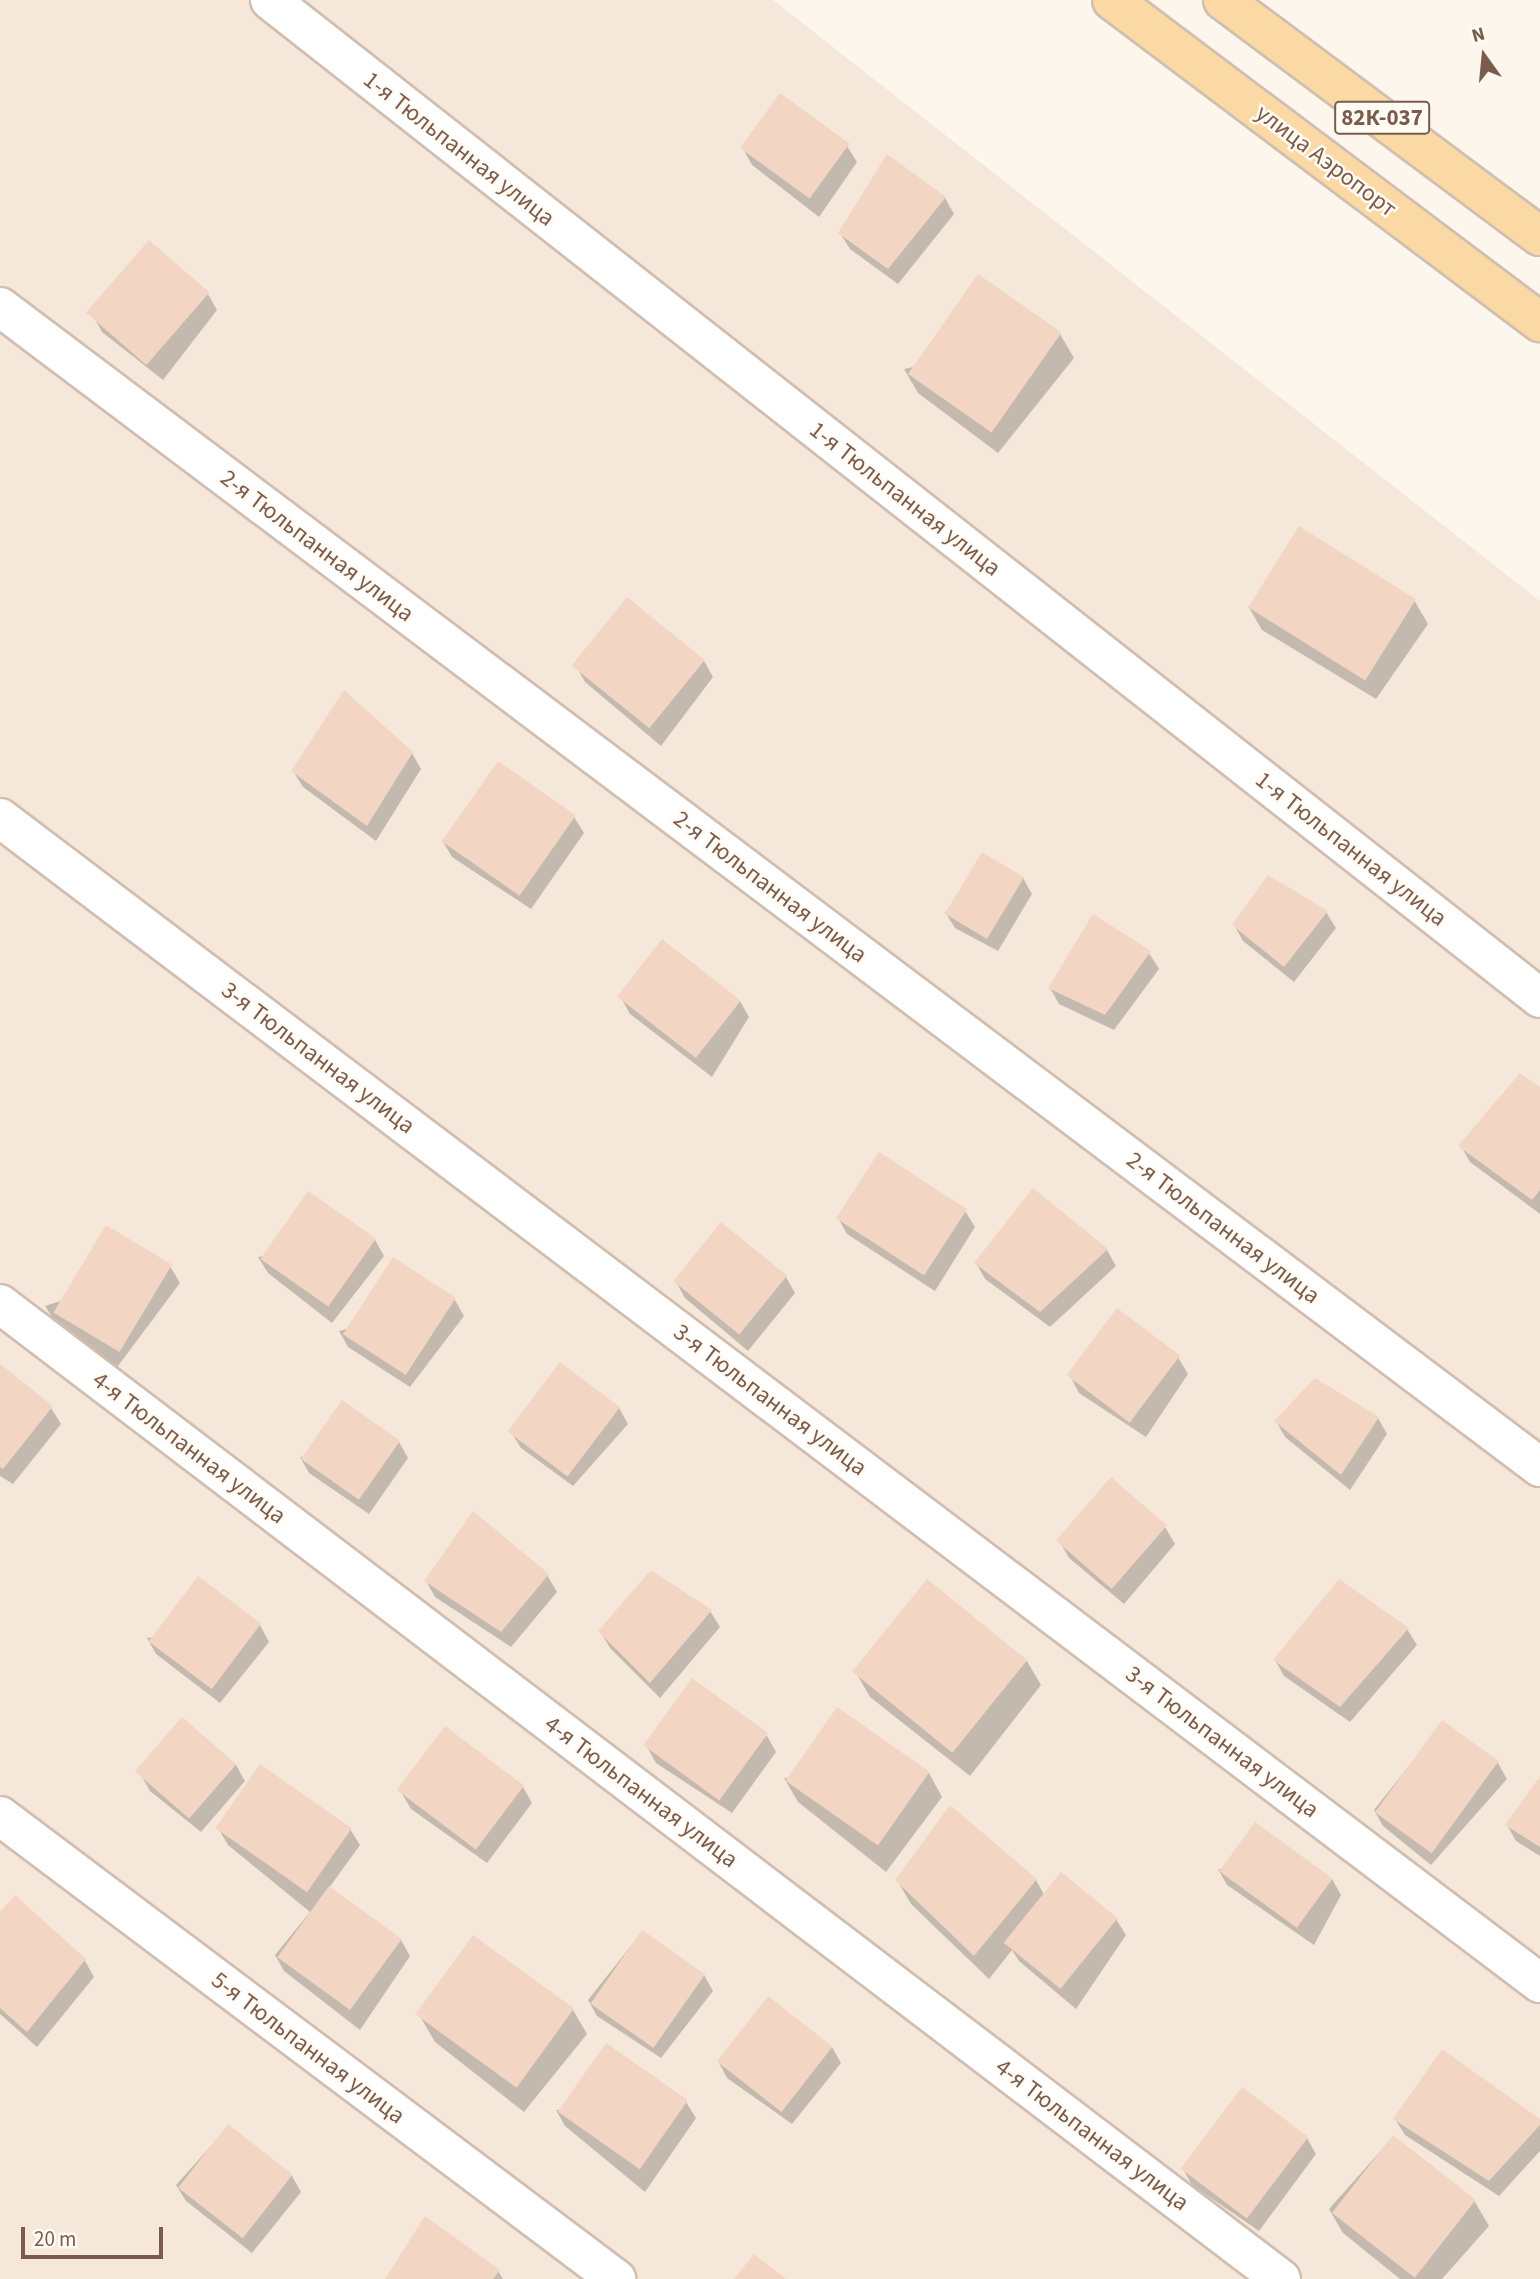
<!DOCTYPE html>
<html>
<head>
<meta charset="utf-8">
<style>
  body { margin:0 }
  #map { position:relative; width:1540px; height:2279px; overflow:hidden; background:#fdf6ec; font-family:"Source Sans 3",sans-serif }
  div>[style] { position:absolute }
  .residential>* { inset:0; background:#f5e8da }
  .shadow>* { inset:0; background:#0003 }
  .building>* { inset:0; background:#f3d5c3; transform-origin:0 0 }
  .roads { filter:drop-shadow(2px 0 #d1beb0) drop-shadow(-2px 0 #d1beb0) drop-shadow(0 2px #d1beb0) drop-shadow(0 -2px #d1beb0) }
  .street>* { height:38px; margin:-19px; padding:0 19px; transform-origin:19px; border-radius:19px; background:#fff }
  .primary>* { height:38px; margin:-19px; padding:0 19px; transform-origin:19px; border-radius:19px; background:#fbd9a5 }
  span { translate:-50% -50%; white-space:nowrap; text-align:center; line-height:1.15; -webkit-text-stroke:5px #fffaf3; paint-order:stroke }
  .shield-label span { padding:2px 5px; background:#fffaf3; border:2px solid; border-radius:5px; -webkit-text-stroke-width:0 }
  .shield-label { font-size:23px; color:#7a5c4d; font-weight:700 }
  .street-label { font-size:24px; color:#7a5c4d }
  .north { position:absolute; left:1449px; top:21px; width:70px; height:70px; -webkit-text-stroke:5px #fffaf3; paint-order:stroke; rotate:345deg; font-size:19px; font-weight:700; line-height:28px; text-align:center; color:#7a5c4d }
  .north::after { content:''; display:block; margin:auto; width:24px; height:32px; background:#7a5c4d; clip-path:polygon(50% 0,100% 100%,50% 72%,0 100%) }
  .scale { position:absolute; left:21px; top:2227px; width:142px; height:32px; box-sizing:border-box; border:4px solid #7a5c4d; border-top:0; padding-left:9px; font-size:21px; line-height:24px; white-space:nowrap; color:#7a5c4d; -webkit-text-stroke:5px #fffaf3; paint-order:stroke }
</style>
</head>
<body>
<div id="map">
  <div class="residential">
    <i style="clip-path:polygon(0 0,773px 0,1540px 601px,1540px 2279px,0 2279px)"></i>
  </div>
  <div class="shadow">
    <i style="clip-path:polygon(847px 146px,857px 162px,819px 217px,752px 165px,743px 149px)"></i>
    <i style="clip-path:polygon(945px 198px,954px 214px,898px 284px,850px 249px,840px 233px)"></i>
    <i style="clip-path:polygon(208px 294px,217px 310px,163px 380px,102px 332px,93px 316px)"></i>
    <i style="clip-path:polygon(1060px 334px,1074px 358px,998px 453px,918px 393px,904px 369px)"></i>
    <i style="clip-path:polygon(1414px 600px,1428px 624px,1376px 699px,1262px 630px,1248px 606px)"></i>
    <i style="clip-path:polygon(704px 661px,713px 677px,661px 746px,585px 682px,576px 666px)"></i>
    <i style="clip-path:polygon(412px 753px,421px 769px,376px 841px,303px 787px,293px 771px)"></i>
    <i style="clip-path:polygon(574px 817px,584px 833px,531px 909px,452px 857px,442px 840px)"></i>
    <i style="clip-path:polygon(1023px 878px,1032px 894px,998px 951px,955px 928px,945px 912px)"></i>
    <i style="clip-path:polygon(1326px 912px,1336px 928px,1294px 982px,1243px 941px,1234px 925px)"></i>
    <i style="clip-path:polygon(1149px 953px,1159px 969px,1114px 1030px,1059px 1004px,1050px 988px)"></i>
    <i style="clip-path:polygon(621px 998px,740px 1001px,749px 1017px,712px 1077px,630px 1014px)"></i>
    <i style="clip-path:polygon(1540px 1089px,1540px 1214px,1470px 1162px,1461px 1146px)"></i>
    <i style="clip-path:polygon(965px 1211px,975px 1227px,935px 1291px,847px 1234px,838px 1218px)"></i>
    <i style="clip-path:polygon(375px 1240px,384px 1256px,332px 1323px,268px 1273px,258px 1257px)"></i>
    <i style="clip-path:polygon(1107px 1250px,1116px 1266px,1050px 1327px,985px 1279px,976px 1263px)"></i>
    <i style="clip-path:polygon(170px 1266px,180px 1283px,115px 1370px,55px 1322px,45px 1306px)"></i>
    <i style="clip-path:polygon(786px 1277px,795px 1293px,748px 1351px,685px 1298px,676px 1282px)"></i>
    <i style="clip-path:polygon(455px 1300px,464px 1316px,410px 1387px,348px 1347px,339px 1331px)"></i>
    <i style="clip-path:polygon(1178px 1357px,1188px 1374px,1146px 1437px,1079px 1393px,1070px 1376px)"></i>
    <i style="clip-path:polygon(560px 1365px,619px 1408px,628px 1424px,573px 1486px,521px 1448px,511px 1432px)"></i>
    <i style="clip-path:polygon(0 1367px,51px 1408px,61px 1424px,13px 1484px,0 1476px)"></i>
    <i style="clip-path:polygon(1378px 1418px,1387px 1434px,1350px 1490px,1285px 1437px,1276px 1421px)"></i>
    <i style="clip-path:polygon(399px 1442px,408px 1458px,369px 1514px,309px 1473px,300px 1457px)"></i>
    <i style="clip-path:polygon(1165px 1527px,1175px 1544px,1124px 1604px,1069px 1558px,1060px 1542px)"></i>
    <i style="clip-path:polygon(547px 1575px,557px 1592px,511px 1647px,435px 1597px,426px 1581px)"></i>
    <i style="clip-path:polygon(710px 1611px,720px 1627px,660px 1698px,610px 1648px,600px 1631px)"></i>
    <i style="clip-path:polygon(260px 1625px,269px 1642px,220px 1703px,156px 1654px,147px 1638px)"></i>
    <i style="clip-path:polygon(1407px 1629px,1417px 1645px,1350px 1722px,1284px 1676px,1275px 1660px)"></i>
    <i style="clip-path:polygon(1027px 1661px,1041px 1685px,970px 1776px,870px 1697px,856px 1673px)"></i>
    <i style="clip-path:polygon(1443px 1723px,1498px 1763px,1507px 1779px,1431px 1865px,1383px 1826px,1374px 1810px)"></i>
    <i style="clip-path:polygon(767px 1736px,776px 1752px,732px 1813px,656px 1763px,647px 1747px)"></i>
    <i style="clip-path:polygon(236px 1765px,245px 1781px,201px 1832px,150px 1791px,141px 1775px)"></i>
    <i style="clip-path:polygon(929px 1773px,942px 1797px,886px 1872px,798px 1802px,784px 1778px)"></i>
    <i style="clip-path:polygon(1540px 1779px,1540px 1856px,1516px 1841px,1507px 1825px)"></i>
    <i style="clip-path:polygon(523px 1787px,532px 1803px,487px 1863px,411px 1809px,401px 1792px)"></i>
    <i style="clip-path:polygon(218px 1828px,350px 1829px,360px 1845px,329px 1888px,401px 1940px,410px 1956px,360px 2030px,284px 1971px,275px 1955px,310px 1912px,228px 1845px)"></i>
    <i style="clip-path:polygon(1218px 1869px,1332px 1879px,1341px 1895px,1314px 1945px,1227px 1885px)"></i>
    <i style="clip-path:polygon(897px 1880px,1036px 1880px,1045px 1896px,1116px 1919px,1126px 1935px,1076px 2009px,1019px 1961px,1012px 1950px,989px 1979px,911px 1904px)"></i>
    <i style="clip-path:polygon(15px 1898px,85px 1961px,94px 1977px,37px 2047px,0 2014px,0 1915px)"></i>
    <i style="clip-path:polygon(642px 1932px,704px 1975px,713px 1991px,661px 2058px,597px 2016px,588px 2000px)"></i>
    <i style="clip-path:polygon(474px 1937px,573px 2010px,587px 2034px,524px 2112px,435px 2042px,421px 2018px)"></i>
    <i style="clip-path:polygon(768px 1998px,832px 2047px,841px 2063px,792px 2124px,727px 2078px,718px 2061px)"></i>
    <i style="clip-path:polygon(686px 2102px,696px 2118px,645px 2192px,565px 2126px,556px 2110px)"></i>
    <i style="clip-path:polygon(1395px 2119px,1540px 2121px,1540px 2151px,1499px 2196px,1405px 2135px)"></i>
    <i style="clip-path:polygon(228px 2127px,292px 2176px,301px 2192px,252px 2253px,186px 2201px,176px 2185px)"></i>
    <i style="clip-path:polygon(1393px 2137px,1475px 2202px,1489px 2226px,1442px 2279px,1400px 2279px,1343px 2233px,1329px 2209px)"></i>
    <i style="clip-path:polygon(1307px 2138px,1316px 2154px,1259px 2231px,1192px 2185px,1183px 2169px)"></i>
    <i style="clip-path:polygon(498px 2271px,503px 2279px,388px 2279px)"></i>
  </div>
  <div class="building">
    <i style="left:780px;top:93px;width:86px;height:68px;rotate:36deg"></i>
    <i style="clip-path:polygon(887px 154px,946px 197px,888px 269px,838px 233px)"></i>
    <i style="left:149px;top:240px;width:80px;height:96px;rotate:41deg"></i>
    <i style="left:978px;top:274px;width:102px;height:122px;rotate:35deg"></i>
    <i style="left:1299px;top:526px;width:138px;height:96px;rotate:32deg"></i>
    <i style="left:627px;top:597px;width:100px;height:88px;rotate:39deg"></i>
    <i style="clip-path:polygon(344px 690px,413px 752px,367px 826px,291px 771px)"></i>
    <i style="left:498px;top:761px;width:95px;height:98px;rotate:35deg"></i>
    <i style="left:982px;top:852px;width:49px;height:72px;rotate:31deg"></i>
    <i style="clip-path:polygon(1268px 875px,1328px 911px,1284px 967px,1232px 925px)"></i>
    <i style="clip-path:polygon(1093px 914px,1151px 951px,1105px 1015px,1048px 988px)"></i>
    <i style="left:662px;top:939px;width:100px;height:73px;rotate:38deg"></i>
    <i style="clip-path:polygon(1520px 1073px,1540px 1087px,1540px 1190px,1532px 1200px,1458px 1146px)"></i>
    <i style="left:879px;top:1152px;width:105px;height:79px;rotate:33deg"></i>
    <i style="clip-path:polygon(1033px 1188px,1108px 1249px,1040px 1312px,974px 1263px)"></i>
    <i style="left:308px;top:1191px;width:83px;height:83px;rotate:35deg"></i>
    <i style="left:721px;top:1222px;width:85px;height:76px;rotate:39deg"></i>
    <i style="left:106px;top:1225px;width:77px;height:102px;rotate:31deg"></i>
    <i style="left:393px;top:1257px;width:75px;height:92px;rotate:33deg"></i>
    <i style="left:1117px;top:1308px;width:79px;height:84px;rotate:37deg"></i>
    <i style="left:560px;top:1362px;width:75px;height:87px;rotate:37deg"></i>
    <i style="clip-path:polygon(0 1364px,53px 1406px,3px 1469px,0 1467px)"></i>
    <i style="clip-path:polygon(1315px 1378px,1379px 1417px,1341px 1475px,1274px 1421px)"></i>
    <i style="left:342px;top:1400px;width:71px;height:72px;rotate:35deg"></i>
    <i style="left:1111px;top:1477px;width:74px;height:84px;rotate:41deg"></i>
    <i style="clip-path:polygon(473px 1511px,549px 1574px,501px 1632px,424px 1581px)"></i>
    <i style="clip-path:polygon(651px 1570px,712px 1610px,650px 1683px,598px 1631px)"></i>
    <i style="left:198px;top:1576px;width:79px;height:82px;rotate:37deg"></i>
    <i style="left:927px;top:1579px;width:129px;height:119px;rotate:39deg"></i>
    <i style="clip-path:polygon(1339px 1579px,1409px 1628px,1340px 1707px,1273px 1660px)"></i>
    <i style="left:692px;top:1678px;width:94px;height:83px;rotate:36deg"></i>
    <i style="left:837px;top:1707px;width:113px;height:90px;rotate:35deg"></i>
    <i style="left:182px;top:1717px;width:72px;height:72px;rotate:41deg"></i>
    <i style="left:1442px;top:1720px;width:70px;height:114px;rotate:36deg"></i>
    <i style="left:445px;top:1726px;width:99px;height:80px;rotate:37deg"></i>
    <i style="left:260px;top:1764px;width:112px;height:78px;rotate:35deg"></i>
    <i style="clip-path:polygon(1540px 1776px,1540px 1847px,1505px 1825px)"></i>
    <i style="clip-path:polygon(950px 1805px,1037px 1879px,974px 1956px,895px 1880px)"></i>
    <i style="left:1255px;top:1822px;width:96px;height:61px;rotate:36deg"></i>
    <i style="left:1061px;top:1872px;width:73px;height:91px;rotate:39deg"></i>
    <i style="left:329px;top:1886px;width:90px;height:88px;rotate:36deg"></i>
    <i style="clip-path:polygon(15px 1895px,86px 1959px,27px 2032px,0 2008px,0 1912px)"></i>
    <i style="left:642px;top:1930px;width:77px;height:90px;rotate:35deg"></i>
    <i style="left:473px;top:1935px;width:125px;height:98px;rotate:36deg"></i>
    <i style="left:768px;top:1996px;width:82px;height:83px;rotate:38deg"></i>
    <i style="left:606px;top:2043px;width:100px;height:84px;rotate:35deg"></i>
    <i style="clip-path:polygon(1442px 2049px,1540px 2119px,1540px 2125px,1489px 2181px,1393px 2119px)"></i>
    <i style="left:1242px;top:2087px;width:83px;height:102px;rotate:37deg"></i>
    <i style="left:228px;top:2124px;width:82px;height:81px;rotate:38deg"></i>
    <i style="left:1393px;top:2135px;width:105px;height:99px;rotate:38deg"></i>
    <i style="clip-path:polygon(425px 2216px,500px 2270px,493px 2279px,385px 2279px)"></i>
    <i style="clip-path:polygon(754px 2254px,786px 2279px,734px 2279px)"></i>
  </div>
  <div class="roads">
    <div class="street">
      <i style="left:270px;top:0;width:1615px;rotate:38.16deg"></i>
      <i style="left:0;top:307px;width:1928px;rotate:36.99deg"></i>
      <i style="left:0;top:818px;width:1931px;rotate:37.11deg"></i>
      <i style="left:0;top:1304px;width:1610px;rotate:37.28deg"></i>
      <i style="left:0;top:1816px;width:771px;rotate:36.93deg"></i>
    </div>
    <div class="primary">
      <i style="left:1112px;top:0;width:536px;rotate:36.96deg"></i>
      <i style="left:1223px;top:0;width:395px;rotate:36.7deg"></i>
    </div>
  </div>
  <div class="shield-label">
    <span style="left:1382px;top:118px">82К-037</span>
  </div>
  <div class="street-label">
    <span style="left:459px;top:149px;rotate:38deg">1-я Тюльпанная улица</span>
    <span style="left:1326px;top:161px;rotate:37deg">улица Аэропорт</span>
    <span style="left:905px;top:499px;rotate:38deg">1-я Тюльпанная улица</span>
    <span style="left:317px;top:546px;rotate:37deg">2-я Тюльпанная улица</span>
    <span style="left:1351px;top:849px;rotate:38deg">1-я Тюльпанная улица</span>
    <span style="left:770px;top:887px;rotate:37deg">2-я Тюльпанная улица</span>
    <span style="left:318px;top:1058px;rotate:37deg">3-я Тюльпанная улица</span>
    <span style="left:1223px;top:1228px;rotate:37deg">2-я Тюльпанная улица</span>
    <span style="left:770px;top:1400px;rotate:37deg">3-я Тюльпанная улица</span>
    <span style="left:189px;top:1448px;rotate:37deg">4-я Тюльпанная улица</span>
    <span style="left:1222px;top:1742px;rotate:37deg">3-я Тюльпанная улица</span>
    <span style="left:641px;top:1792px;rotate:37deg">4-я Тюльпанная улица</span>
    <span style="left:308px;top:2048px;rotate:37deg">5-я Тюльпанная улица</span>
    <span style="left:1092px;top:2135px;rotate:37deg">4-я Тюльпанная улица</span>
  </div>
  <div class="north">N</div>
  <div class="scale">20 m</div>
</div>
</body>
</html>
